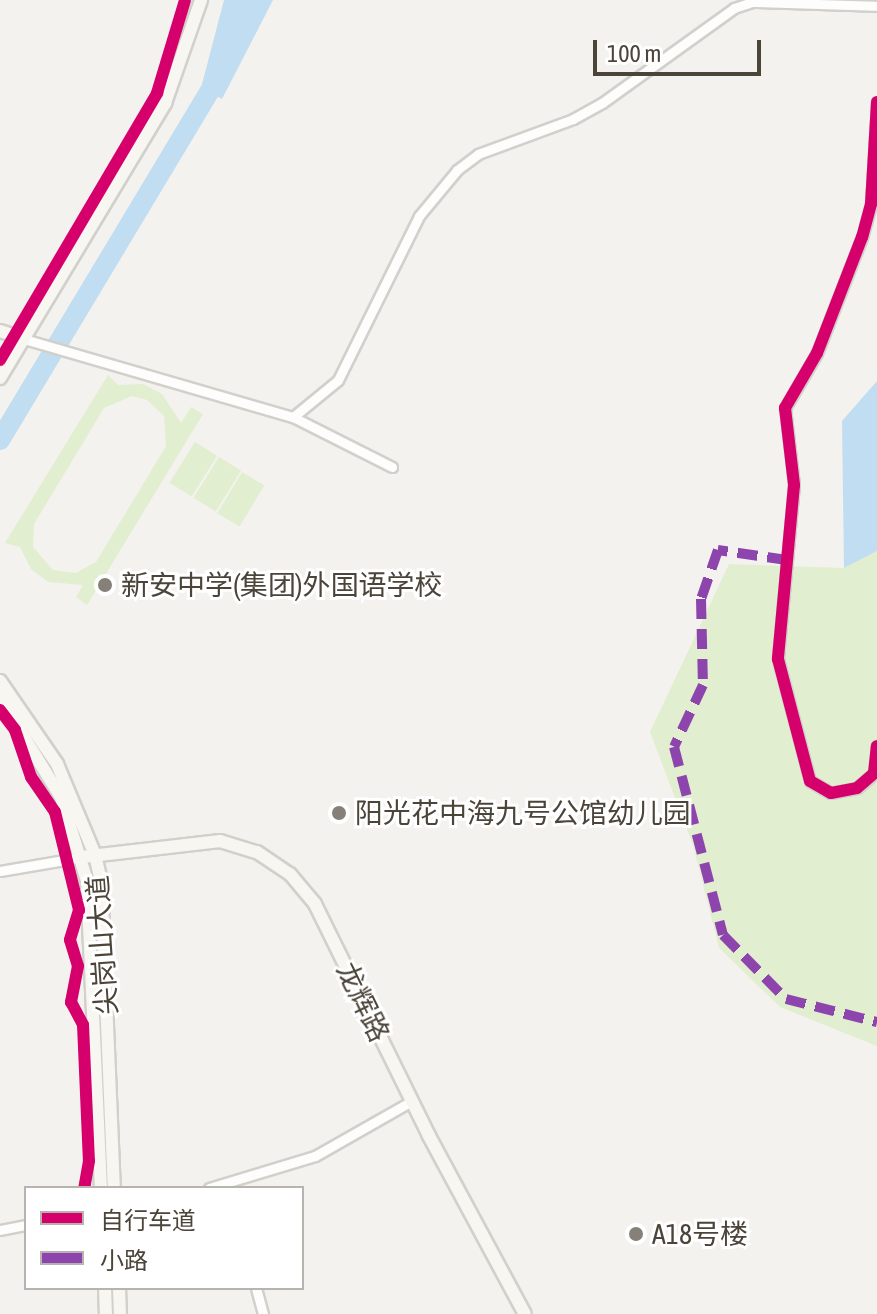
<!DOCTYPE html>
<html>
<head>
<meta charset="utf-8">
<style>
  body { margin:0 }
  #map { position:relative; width:877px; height:1314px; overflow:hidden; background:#f4f2ee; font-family:"Asap Condensed","Noto Sans SC",sans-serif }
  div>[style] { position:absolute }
  .green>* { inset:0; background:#e1eecf; transform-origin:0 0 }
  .water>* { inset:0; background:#c0ddf1 }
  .river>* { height:20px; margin:-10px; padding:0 10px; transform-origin:10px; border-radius:10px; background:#c0ddf1 }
  .roads { filter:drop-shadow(2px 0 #d2d0cb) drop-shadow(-2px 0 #d2d0cb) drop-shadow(0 2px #d2d0cb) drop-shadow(0 -2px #d2d0cb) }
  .street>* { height:9px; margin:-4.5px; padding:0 4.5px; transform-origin:4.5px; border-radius:4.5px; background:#fdfdfc }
  .secondary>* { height:12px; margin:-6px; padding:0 6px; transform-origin:6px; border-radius:6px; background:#f7f6f1 }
  .quiet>* { height:10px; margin-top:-5px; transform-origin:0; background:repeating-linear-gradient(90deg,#8e44ad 0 20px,transparent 0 30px) }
  .cycleway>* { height:12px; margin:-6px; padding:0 6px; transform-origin:6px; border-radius:6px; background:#d6006c }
  .dots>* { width:22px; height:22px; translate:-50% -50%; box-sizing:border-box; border:4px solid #fff; border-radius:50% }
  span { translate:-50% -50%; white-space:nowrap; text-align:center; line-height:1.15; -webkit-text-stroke:6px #fff; paint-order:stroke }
  .poi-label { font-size:28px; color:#4b4439 }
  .left { translate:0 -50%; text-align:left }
  .street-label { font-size:28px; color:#4b4439 }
  .legend { position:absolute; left:24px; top:1186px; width:280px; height:104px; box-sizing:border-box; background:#fff; border:2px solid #b7b4b0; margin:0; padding:10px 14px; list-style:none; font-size:24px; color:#4b4439 }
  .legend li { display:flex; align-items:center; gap:16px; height:40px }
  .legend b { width:40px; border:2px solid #b7b4b0 }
  .scale { position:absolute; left:593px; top:40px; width:168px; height:36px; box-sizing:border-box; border:4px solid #4b4439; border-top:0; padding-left:10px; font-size:24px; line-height:28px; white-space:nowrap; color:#4b4439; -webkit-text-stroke:6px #fff; paint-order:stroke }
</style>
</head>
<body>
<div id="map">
  <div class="green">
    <i style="clip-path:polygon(evenodd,108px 375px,118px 385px,143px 384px,162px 394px,181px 423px,191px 407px,203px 414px,87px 605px,76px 597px,83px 585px,48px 582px,31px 569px,20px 547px,5px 543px,108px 375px,132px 396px,147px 400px,164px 416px,166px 446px,96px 562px,76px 573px,53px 570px,33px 547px,34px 524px,104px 408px,132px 396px)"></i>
    <i style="left:195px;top:442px;width:26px;height:48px;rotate:32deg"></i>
    <i style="left:219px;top:457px;width:26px;height:48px;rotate:32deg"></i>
    <i style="left:242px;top:472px;width:26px;height:48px;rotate:31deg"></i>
    <i style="clip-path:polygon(877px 551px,877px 1046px,780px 1007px,719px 948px,693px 845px,650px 732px,729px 564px,844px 568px)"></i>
  </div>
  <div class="water">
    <i style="clip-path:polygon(224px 0,273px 0,222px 99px,201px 88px)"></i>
    <i style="clip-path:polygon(877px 381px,877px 551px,844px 568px,842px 421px)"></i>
  </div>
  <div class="river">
    <i style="left:0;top:440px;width:431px;rotate:-59deg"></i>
  </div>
  <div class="roads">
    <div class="street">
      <i style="left:877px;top:102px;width:102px;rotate:93.4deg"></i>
      <i style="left:871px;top:204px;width:34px;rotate:105deg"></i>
      <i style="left:862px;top:237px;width:124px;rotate:111.2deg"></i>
      <i style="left:817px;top:353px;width:64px;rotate:120.2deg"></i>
      <i style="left:785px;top:408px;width:78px;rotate:83.3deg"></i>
      <i style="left:794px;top:485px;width:175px;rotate:95.3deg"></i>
      <i style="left:778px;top:659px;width:126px;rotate:75.3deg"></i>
      <i style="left:810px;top:781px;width:24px;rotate:30deg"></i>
      <i style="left:831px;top:793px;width:26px;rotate:-11deg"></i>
      <i style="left:857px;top:788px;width:23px;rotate:-41deg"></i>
      <i style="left:874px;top:773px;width:27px;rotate:-84deg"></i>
      <i style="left:24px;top:339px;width:280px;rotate:16.2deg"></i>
      <i style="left:293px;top:417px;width:111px;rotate:26.8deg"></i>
      <i style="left:293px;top:417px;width:58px;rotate:-39.4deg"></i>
      <i style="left:338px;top:380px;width:183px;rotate:-63.7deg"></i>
      <i style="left:419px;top:216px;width:60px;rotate:-50.4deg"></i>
      <i style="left:457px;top:170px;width:26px;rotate:-37deg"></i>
      <i style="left:478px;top:154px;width:101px;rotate:-20.2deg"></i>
      <i style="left:573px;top:119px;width:33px;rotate:-29deg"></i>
      <i style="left:602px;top:103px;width:163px;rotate:-35.7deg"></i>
      <i style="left:734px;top:8px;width:20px;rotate:-18deg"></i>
      <i style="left:753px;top:2px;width:124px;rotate:1.8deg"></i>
      <i style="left:0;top:871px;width:83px;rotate:-9.7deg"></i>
      <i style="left:209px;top:1188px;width:111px;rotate:-16.8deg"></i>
      <i style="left:315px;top:1156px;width:112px;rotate:-29.6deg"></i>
      <i style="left:0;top:1230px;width:26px;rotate:-11deg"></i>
      <i style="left:256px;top:1288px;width:27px;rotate:75deg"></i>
    </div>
    <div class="secondary">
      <i style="left:0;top:331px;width:25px;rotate:18deg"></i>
      <i style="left:0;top:378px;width:321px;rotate:-59deg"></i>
      <i style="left:165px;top:103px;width:109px;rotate:-70.7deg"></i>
      <i style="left:0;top:681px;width:101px;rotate:55.5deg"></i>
      <i style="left:57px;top:764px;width:99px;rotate:67.3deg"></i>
      <i style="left:95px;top:855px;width:27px;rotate:77deg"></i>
      <i style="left:101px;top:881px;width:307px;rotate:87.6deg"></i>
      <i style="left:0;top:698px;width:116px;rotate:58.4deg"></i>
      <i style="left:61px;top:797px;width:88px;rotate:72.8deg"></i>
      <i style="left:87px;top:881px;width:307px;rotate:87.4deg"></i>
      <i style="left:82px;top:857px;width:139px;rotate:-6.6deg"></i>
      <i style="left:220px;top:841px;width:39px;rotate:17deg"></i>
      <i style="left:257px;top:852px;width:40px;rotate:34deg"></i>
      <i style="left:290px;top:874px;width:39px;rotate:50deg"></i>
      <i style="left:315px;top:904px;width:258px;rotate:63.8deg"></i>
      <i style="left:429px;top:1136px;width:202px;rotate:61.7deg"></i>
      <i style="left:105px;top:1288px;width:26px;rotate:88deg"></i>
      <i style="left:119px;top:1288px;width:26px;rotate:88deg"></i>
    </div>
  </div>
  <div class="quiet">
    <i style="left:787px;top:560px;width:70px;rotate:-171.8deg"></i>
    <i style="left:718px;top:550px;width:52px;rotate:109.1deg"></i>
    <i style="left:701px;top:599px;width:86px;rotate:88.7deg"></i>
    <i style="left:703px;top:685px;width:68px;rotate:115.1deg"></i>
    <i style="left:674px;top:747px;width:194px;rotate:75.4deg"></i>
    <i style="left:723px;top:935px;width:90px;rotate:45.5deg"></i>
    <i style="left:786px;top:999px;width:94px;rotate:14.2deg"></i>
  </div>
  <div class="cycleway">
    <i style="left:877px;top:102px;width:102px;rotate:93.4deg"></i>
    <i style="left:871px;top:204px;width:34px;rotate:105deg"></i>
    <i style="left:862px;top:237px;width:124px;rotate:111.2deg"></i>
    <i style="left:817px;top:353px;width:64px;rotate:120.2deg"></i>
    <i style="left:785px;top:408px;width:78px;rotate:83.3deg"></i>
    <i style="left:794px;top:485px;width:175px;rotate:95.3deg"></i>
    <i style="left:778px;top:659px;width:126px;rotate:75.3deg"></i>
    <i style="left:810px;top:781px;width:24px;rotate:30deg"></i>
    <i style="left:831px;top:793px;width:26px;rotate:-11deg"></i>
    <i style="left:857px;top:788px;width:23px;rotate:-41deg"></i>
    <i style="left:874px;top:773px;width:27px;rotate:-84deg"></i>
    <i style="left:0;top:360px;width:310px;rotate:-59.5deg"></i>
    <i style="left:157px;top:93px;width:97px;rotate:-73.2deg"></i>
    <i style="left:0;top:710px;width:25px;rotate:53deg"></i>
    <i style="left:15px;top:730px;width:50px;rotate:71.2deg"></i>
    <i style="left:31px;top:777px;width:42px;rotate:55.6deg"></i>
    <i style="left:55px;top:812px;width:101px;rotate:76.2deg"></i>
    <i style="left:79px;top:910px;width:31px;rotate:107deg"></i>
    <i style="left:70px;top:940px;width:27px;rotate:73deg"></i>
    <i style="left:78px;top:966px;width:37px;rotate:101deg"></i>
    <i style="left:71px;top:1002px;width:26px;rotate:62deg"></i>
    <i style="left:83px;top:1025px;width:136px;rotate:87.5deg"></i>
    <i style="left:89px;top:1161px;width:27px;rotate:100deg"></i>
  </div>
  <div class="dots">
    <i style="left:105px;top:585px;background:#868178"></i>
    <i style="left:339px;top:813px;background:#868178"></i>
    <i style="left:636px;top:1234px;background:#868178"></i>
  </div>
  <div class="poi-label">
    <span class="left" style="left:121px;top:585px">新安中学(集团)外国语学校</span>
    <span class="left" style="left:355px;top:813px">阳光花中海九号公馆幼儿园</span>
    <span class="left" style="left:652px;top:1234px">A18号楼</span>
  </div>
  <div class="street-label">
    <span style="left:102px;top:945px;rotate:-94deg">尖岗山大道</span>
    <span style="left:363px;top:1002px;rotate:64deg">龙辉路</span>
  </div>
  <ul class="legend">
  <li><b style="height:10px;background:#d6006c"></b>自行车道</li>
  <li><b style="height:10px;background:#8e44ad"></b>小路</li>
  </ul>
  <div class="scale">100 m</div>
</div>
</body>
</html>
